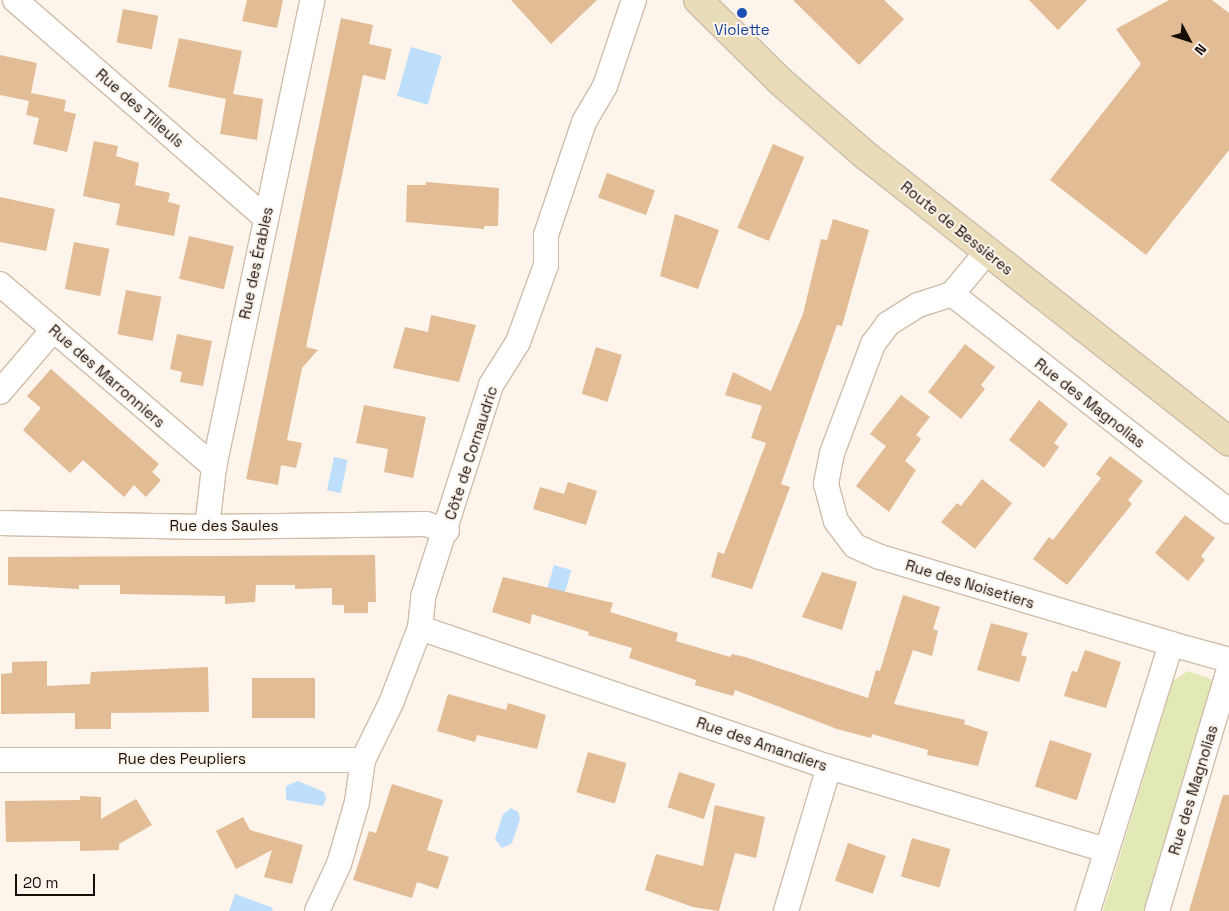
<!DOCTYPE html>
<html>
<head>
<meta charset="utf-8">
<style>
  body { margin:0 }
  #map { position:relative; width:1229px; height:911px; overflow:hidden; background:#fdf4ec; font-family:"Space Grotesk",sans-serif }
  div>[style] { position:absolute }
  .green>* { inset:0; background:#e2e8b6 }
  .water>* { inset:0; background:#bedffc; transform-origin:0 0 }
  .building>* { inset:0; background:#e1bc95; transform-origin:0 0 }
  .roads { filter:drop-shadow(1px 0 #d0bda9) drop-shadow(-1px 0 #d0bda9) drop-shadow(0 1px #d0bda9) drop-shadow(0 -1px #d0bda9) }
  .minor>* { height:24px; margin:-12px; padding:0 12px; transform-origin:12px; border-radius:12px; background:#fff }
  .secondary>* { height:28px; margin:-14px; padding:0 14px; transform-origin:14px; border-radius:14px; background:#e9dcb9 }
  .dots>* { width:14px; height:14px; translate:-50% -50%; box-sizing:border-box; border:2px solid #fdf4ec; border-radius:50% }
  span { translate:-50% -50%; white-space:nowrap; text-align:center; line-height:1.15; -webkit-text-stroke:4px #fdf4ec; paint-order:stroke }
  .transit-label { font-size:15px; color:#164399 }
  .street-label { font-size:15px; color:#160f08 }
  .north { position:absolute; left:1164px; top:15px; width:50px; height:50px; -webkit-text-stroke:4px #fdf4ec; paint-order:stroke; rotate:130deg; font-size:14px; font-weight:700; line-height:20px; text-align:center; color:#160f08 }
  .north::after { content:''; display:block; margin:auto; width:18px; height:22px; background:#160f08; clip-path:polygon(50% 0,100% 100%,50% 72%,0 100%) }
  .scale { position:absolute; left:15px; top:874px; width:80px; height:22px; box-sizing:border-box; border:2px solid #160f08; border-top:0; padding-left:6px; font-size:15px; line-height:18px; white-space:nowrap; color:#160f08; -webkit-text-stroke:4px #fdf4ec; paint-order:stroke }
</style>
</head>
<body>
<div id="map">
  <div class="green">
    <i style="clip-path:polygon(1188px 671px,1211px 679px,1213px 696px,1150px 911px,1103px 911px,1173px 681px)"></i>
  </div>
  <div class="water">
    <i style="left:411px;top:47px;width:32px;height:51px;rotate:16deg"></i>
    <i style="left:334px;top:457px;width:14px;height:34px;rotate:12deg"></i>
    <i style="left:554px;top:565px;width:18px;height:37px;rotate:16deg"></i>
    <i style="clip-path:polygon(298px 781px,324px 792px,326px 799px,323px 806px,286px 800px,286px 786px)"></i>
    <i style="clip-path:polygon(511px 808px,518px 812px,520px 819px,512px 843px,502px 848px,495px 839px,503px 814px)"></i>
    <i style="clip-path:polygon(235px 894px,273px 908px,272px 911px,229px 911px)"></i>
  </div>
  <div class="building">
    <i style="clip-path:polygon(247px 0,283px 0,277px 28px,242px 21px)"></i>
    <i style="clip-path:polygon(511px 0,597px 0,551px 44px)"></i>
    <i style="clip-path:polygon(793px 0,884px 0,904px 19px,859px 65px)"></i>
    <i style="clip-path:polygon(1029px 0,1087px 0,1058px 30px)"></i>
    <i style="clip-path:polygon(1169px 0,1212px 0,1229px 13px,1229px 150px,1146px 255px,1050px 180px,1141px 64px,1116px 29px)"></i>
    <i style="left:123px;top:9px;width:36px;height:34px;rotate:11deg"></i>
    <i style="clip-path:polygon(341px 18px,373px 25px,369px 44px,392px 49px,385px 80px,363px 75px,306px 347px,318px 350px,302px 368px,287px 440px,302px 443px,296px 468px,281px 465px,278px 485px,246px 479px)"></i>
    <i style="clip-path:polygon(179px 38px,242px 51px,233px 94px,263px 99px,257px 140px,220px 134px,226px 99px,168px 87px)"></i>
    <i style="clip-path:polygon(0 55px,37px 63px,31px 93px,66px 100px,64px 111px,76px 114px,67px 152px,33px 144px,39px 118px,26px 115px,29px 101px,0 95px)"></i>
    <i style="clip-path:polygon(94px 141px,118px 146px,116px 156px,139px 163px,135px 185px,170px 193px,168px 202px,180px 205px,174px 236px,116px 225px,120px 204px,83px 196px)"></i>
    <i style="left:773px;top:144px;width:34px;height:91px;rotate:23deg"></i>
    <i style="left:607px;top:173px;width:51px;height:26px;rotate:20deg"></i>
    <i style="clip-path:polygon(426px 182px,499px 188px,498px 226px,484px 226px,484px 229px,406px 222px,407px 185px,426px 185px)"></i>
    <i style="clip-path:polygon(0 197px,55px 209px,46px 251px,0 242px)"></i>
    <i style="clip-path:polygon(675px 214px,719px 230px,698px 289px,660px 276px)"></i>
    <i style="clip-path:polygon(833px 219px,869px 230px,842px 326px,837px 325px,781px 484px,790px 487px,752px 589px,711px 577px,718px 552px,724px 554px,766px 443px,751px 438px,762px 406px,725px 395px,733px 372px,771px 391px,803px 314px,821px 239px,827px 240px)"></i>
    <i style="left:189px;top:236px;width:46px;height:44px;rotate:13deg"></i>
    <i style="left:74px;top:242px;width:36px;height:48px;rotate:11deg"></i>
    <i style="left:126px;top:290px;width:36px;height:45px;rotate:11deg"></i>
    <i style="clip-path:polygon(431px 315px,476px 325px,459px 382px,393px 368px,405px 327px,428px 332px)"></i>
    <i style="clip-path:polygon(177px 334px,212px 341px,203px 386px,180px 382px,182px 372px,170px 369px)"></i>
    <i style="clip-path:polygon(965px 344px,995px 367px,981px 385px,985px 389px,961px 419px,928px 392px)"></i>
    <i style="left:596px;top:347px;width:27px;height:49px;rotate:17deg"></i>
    <i style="clip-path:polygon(51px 369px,159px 464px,152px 472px,161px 480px,146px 497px,134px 485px,124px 497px,83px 460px,70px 473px,23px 430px,41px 408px,27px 396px)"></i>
    <i style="clip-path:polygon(901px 395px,930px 417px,916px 435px,921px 439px,905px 461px,916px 470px,889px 512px,856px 486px,886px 446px,870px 434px)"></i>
    <i style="clip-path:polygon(1039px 400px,1068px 424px,1054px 443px,1059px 447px,1044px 468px,1009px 440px)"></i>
    <i style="clip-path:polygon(364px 405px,426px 417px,413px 478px,384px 472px,388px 449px,356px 443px)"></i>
    <i style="clip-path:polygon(1110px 456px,1143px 481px,1128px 500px,1132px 504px,1067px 585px,1033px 559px,1049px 537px,1053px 540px,1101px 478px,1096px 474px)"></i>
    <i style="clip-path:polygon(982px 479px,1012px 503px,975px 549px,941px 522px,957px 503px,961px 506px)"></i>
    <i style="clip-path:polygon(568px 482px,597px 491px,586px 525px,533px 509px,540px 487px,564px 494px)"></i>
    <i style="clip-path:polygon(1185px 515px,1215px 538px,1201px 556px,1205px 560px,1188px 581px,1155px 553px)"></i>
    <i style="clip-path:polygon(375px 555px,376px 602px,368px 602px,368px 613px,344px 613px,344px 605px,332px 605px,332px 588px,295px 589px,295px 585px,256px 585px,255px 602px,225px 604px,225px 596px,120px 594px,120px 585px,79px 585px,79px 589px,8px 585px,8px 557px)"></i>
    <i style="clip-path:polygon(822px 572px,857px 582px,842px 630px,802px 617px)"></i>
    <i style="clip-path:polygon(503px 577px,613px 603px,610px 612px,678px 633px,676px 641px,730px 657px,732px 654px,745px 657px,868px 698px,876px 670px,880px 671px,903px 595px,940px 607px,933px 629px,938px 631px,932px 656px,913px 650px,894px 704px,965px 720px,964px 724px,988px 732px,978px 766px,927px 755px,928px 750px,872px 734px,871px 738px,837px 729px,735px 690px,733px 696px,695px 685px,696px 680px,629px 658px,632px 648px,588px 635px,589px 632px,532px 614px,530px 624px,492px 612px)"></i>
    <i style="clip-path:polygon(991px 623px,1028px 633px,1021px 655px,1027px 657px,1019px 682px,977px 670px)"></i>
    <i style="clip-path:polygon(1085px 650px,1121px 662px,1106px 708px,1064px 696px,1072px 671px,1077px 672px)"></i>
    <i style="clip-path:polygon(47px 661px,47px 686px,90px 684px,91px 672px,208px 667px,209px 712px,111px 713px,111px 729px,75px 729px,75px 713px,1px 714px,1px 674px,12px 673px,12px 662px)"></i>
    <i style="left:315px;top:678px;width:40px;height:63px;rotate:90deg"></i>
    <i style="clip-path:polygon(448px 694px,506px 710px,508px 703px,546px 715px,537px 749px,477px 735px,475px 742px,437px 731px)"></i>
    <i style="left:1050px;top:740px;width:44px;height:49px;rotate:18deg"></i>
    <i style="left:588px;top:752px;width:40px;height:42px;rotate:16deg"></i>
    <i style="left:679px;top:772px;width:38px;height:37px;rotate:18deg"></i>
    <i style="clip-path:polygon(392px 784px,443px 800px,427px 850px,449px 857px,438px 889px,417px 882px,412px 898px,353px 880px,369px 831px,376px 833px)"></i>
    <i style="clip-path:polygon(1223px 795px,1229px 795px,1229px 911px,1189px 911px)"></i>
    <i style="clip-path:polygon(80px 796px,101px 797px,101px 819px,136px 799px,152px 825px,119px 844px,119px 850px,80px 851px,80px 841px,6px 842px,5px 801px,80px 800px)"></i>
    <i style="clip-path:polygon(715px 805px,765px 817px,756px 858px,735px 853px,719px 911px,693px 907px,645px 890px,656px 854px,703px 866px)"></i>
    <i style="clip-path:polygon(243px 817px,250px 830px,303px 845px,292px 884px,264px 877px,272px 850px,236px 869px,216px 831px)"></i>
    <i style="left:912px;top:838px;width:40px;height:40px;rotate:16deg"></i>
    <i style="left:848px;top:843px;width:40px;height:40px;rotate:19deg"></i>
  </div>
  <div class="roads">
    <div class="minor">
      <i style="left:15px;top:0;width:331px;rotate:41deg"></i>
      <i style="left:986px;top:253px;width:53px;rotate:129.7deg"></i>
      <i style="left:952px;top:294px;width:36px;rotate:162deg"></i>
      <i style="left:918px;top:305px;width:36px;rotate:148deg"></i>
      <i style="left:888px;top:324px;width:25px;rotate:127deg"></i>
      <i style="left:873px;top:344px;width:116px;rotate:110.6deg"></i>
      <i style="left:832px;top:453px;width:32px;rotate:101deg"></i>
      <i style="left:826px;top:484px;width:38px;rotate:75deg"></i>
      <i style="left:836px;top:521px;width:31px;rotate:53deg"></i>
      <i style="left:855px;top:546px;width:27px;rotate:24deg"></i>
      <i style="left:880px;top:557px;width:304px;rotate:16.6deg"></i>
      <i style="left:1171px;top:644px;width:280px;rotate:107.3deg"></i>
      <i style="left:0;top:284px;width:282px;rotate:40.5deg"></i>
      <i style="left:952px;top:294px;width:352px;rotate:38.1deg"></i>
      <i style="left:0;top:392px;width:82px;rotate:-49.5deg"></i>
      <i style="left:0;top:523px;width:207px;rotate:1.1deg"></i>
      <i style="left:207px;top:527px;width:219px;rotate:-0.8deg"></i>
      <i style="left:426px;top:524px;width:22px;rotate:18deg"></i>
      <i style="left:207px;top:527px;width:60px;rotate:-83.3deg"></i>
      <i style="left:214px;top:467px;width:477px;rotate:-78.1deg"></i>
      <i style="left:420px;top:628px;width:432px;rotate:18.8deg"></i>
      <i style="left:829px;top:767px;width:289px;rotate:16.7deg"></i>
      <i style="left:1171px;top:644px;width:60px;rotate:15.4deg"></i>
      <i style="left:0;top:760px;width:363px"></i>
      <i style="left:317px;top:911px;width:52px;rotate:-64.9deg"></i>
      <i style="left:339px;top:864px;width:65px;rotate:-73.8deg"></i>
      <i style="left:357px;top:802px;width:42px;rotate:-81.9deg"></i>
      <i style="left:363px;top:760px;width:64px;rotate:-63.8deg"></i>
      <i style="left:391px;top:703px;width:80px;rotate:-68.9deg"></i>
      <i style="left:420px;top:628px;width:31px;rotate:-84deg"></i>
      <i style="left:423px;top:597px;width:223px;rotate:-72.2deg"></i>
      <i style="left:491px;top:385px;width:51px;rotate:-57.9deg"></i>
      <i style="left:518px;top:342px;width:82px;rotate:-70deg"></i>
      <i style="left:546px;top:265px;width:30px;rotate:-90deg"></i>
      <i style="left:546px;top:235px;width:119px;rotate:-71.4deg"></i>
      <i style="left:584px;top:122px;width:42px;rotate:-59.7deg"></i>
      <i style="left:605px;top:86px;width:91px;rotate:-71.4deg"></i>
      <i style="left:786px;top:911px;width:150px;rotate:-73.4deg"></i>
      <i style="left:1157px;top:911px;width:252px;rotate:-73.4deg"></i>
    </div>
    <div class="secondary">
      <i style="left:698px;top:0;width:115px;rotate:44.6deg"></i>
      <i style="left:780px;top:81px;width:113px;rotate:41deg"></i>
      <i style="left:865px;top:155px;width:463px;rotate:38.2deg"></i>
    </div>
  </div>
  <div class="dots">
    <i style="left:742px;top:13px;background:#1a4fb4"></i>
  </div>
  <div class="transit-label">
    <span style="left:742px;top:30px">Violette</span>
  </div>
  <div class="street-label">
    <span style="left:140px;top:108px;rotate:41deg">Rue des Tilleuls</span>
    <span style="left:957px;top:228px;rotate:39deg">Route de Bessières</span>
    <span style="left:256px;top:263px;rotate:-78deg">Rue des Érables</span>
    <span style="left:107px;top:376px;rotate:41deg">Rue des Marronniers</span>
    <span style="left:1090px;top:403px;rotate:38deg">Rue des Magnolias</span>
    <span style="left:471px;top:453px;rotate:-72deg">Côte de Cornaudric</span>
    <span style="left:224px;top:526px">Rue des Saules</span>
    <span style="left:970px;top:584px;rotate:17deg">Rue des Noisetiers</span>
    <span style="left:762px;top:744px;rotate:19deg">Rue des Amandiers</span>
    <span style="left:182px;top:759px">Rue des Peupliers</span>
    <span style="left:1193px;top:790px;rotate:-73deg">Rue des Magnolias</span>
  </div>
  <div class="north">N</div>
  <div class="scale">20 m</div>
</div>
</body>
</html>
